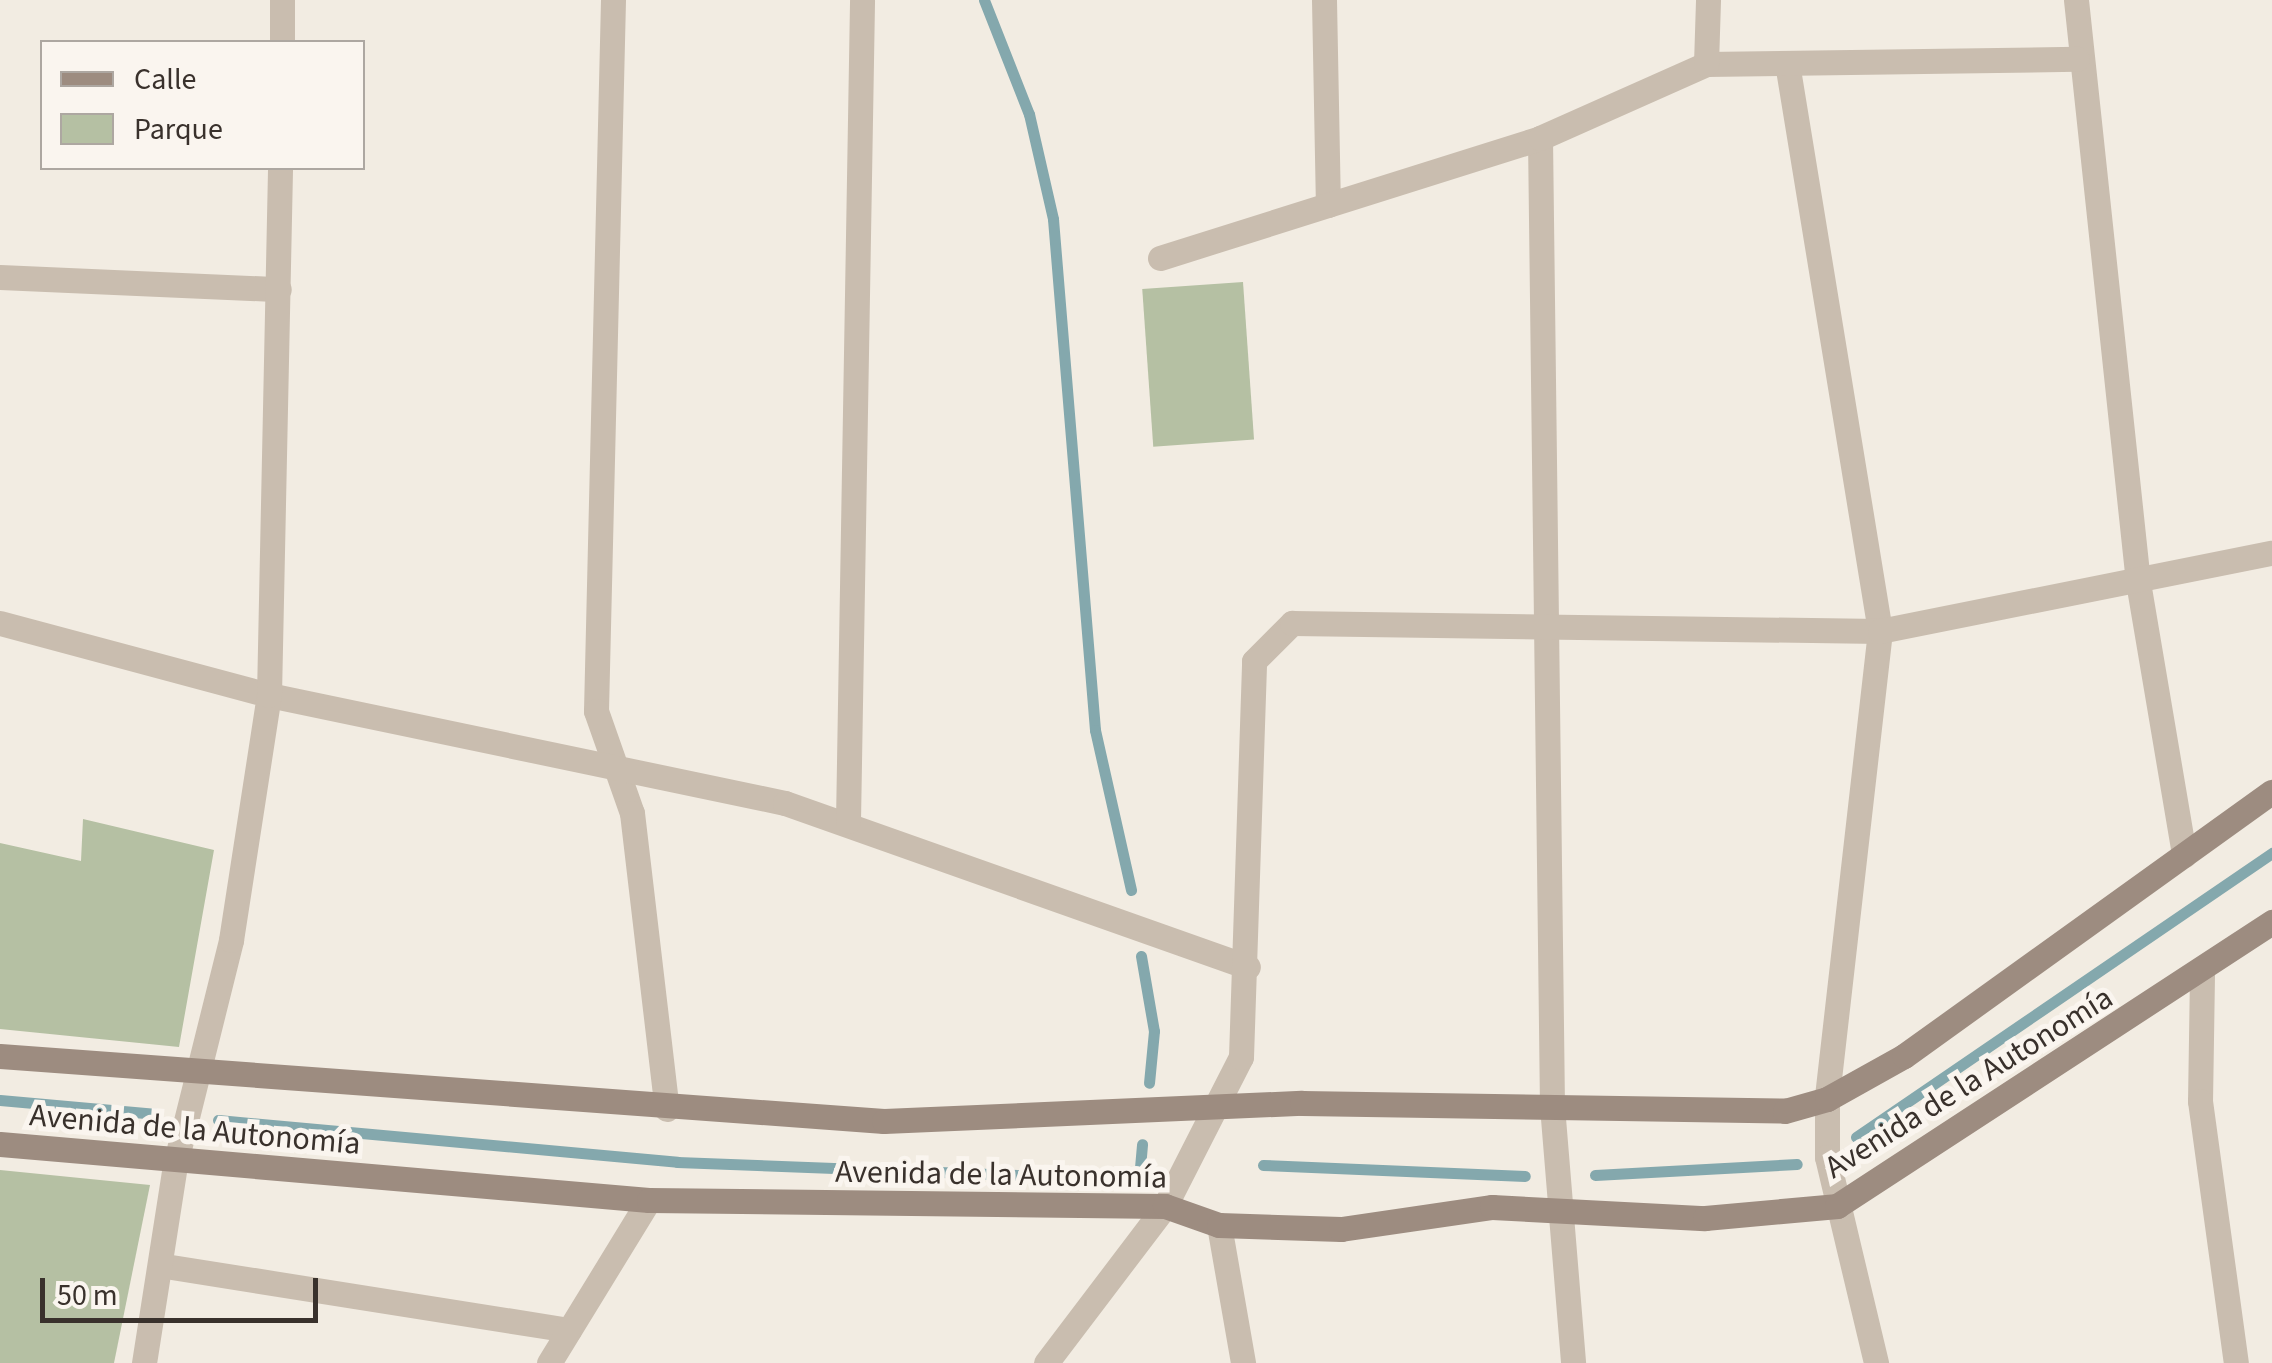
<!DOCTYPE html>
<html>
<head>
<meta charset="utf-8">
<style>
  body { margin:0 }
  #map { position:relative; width:2272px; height:1363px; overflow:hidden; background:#f2ece2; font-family:"Source Sans 3",sans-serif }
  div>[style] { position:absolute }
  .green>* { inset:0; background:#b5c0a3; transform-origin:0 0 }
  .stream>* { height:11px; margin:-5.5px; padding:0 5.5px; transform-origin:5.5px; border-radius:5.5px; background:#84a8ad }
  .street>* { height:25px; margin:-12.5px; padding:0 12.5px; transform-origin:12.5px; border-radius:12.5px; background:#c9bdaf }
  .secondary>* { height:25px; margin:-12.5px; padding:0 12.5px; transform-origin:12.5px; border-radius:12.5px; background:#9d8c80 }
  span { translate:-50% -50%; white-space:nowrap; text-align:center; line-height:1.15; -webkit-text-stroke:10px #faf5ef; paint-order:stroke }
  .street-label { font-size:32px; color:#39312c }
  .legend { position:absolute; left:40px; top:40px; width:325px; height:130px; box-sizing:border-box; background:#faf5ef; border:2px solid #ada7a1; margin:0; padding:12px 18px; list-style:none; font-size:30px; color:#39312c }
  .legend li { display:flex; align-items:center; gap:20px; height:50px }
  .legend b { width:50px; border:2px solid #ada7a1 }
  .scale { position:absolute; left:40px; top:1278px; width:278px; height:45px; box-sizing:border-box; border:5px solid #39312c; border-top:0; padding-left:12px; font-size:30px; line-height:35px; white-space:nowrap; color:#39312c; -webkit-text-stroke:8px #faf5ef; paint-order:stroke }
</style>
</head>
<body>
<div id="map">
  <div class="green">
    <i style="left:1243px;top:282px;width:158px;height:101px;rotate:86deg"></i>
    <i style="clip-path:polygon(83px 819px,214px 850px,179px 1047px,0 1029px,0 843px,81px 861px)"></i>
    <i style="clip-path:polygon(0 1170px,150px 1185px,114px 1363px,0 1363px)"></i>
  </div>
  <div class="stream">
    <i style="left:984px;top:0;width:123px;rotate:68.5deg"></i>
    <i style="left:1029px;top:114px;width:108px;rotate:77.1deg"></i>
    <i style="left:1053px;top:219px;width:513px;rotate:85.3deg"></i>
    <i style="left:1095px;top:730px;width:164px;rotate:77.3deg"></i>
    <i style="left:1141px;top:956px;width:76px;rotate:80.2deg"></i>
    <i style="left:1154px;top:1031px;width:52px;rotate:95.5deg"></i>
    <i style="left:0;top:1100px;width:157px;rotate:5.1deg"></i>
    <i style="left:218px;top:1120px;width:461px;rotate:5.2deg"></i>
    <i style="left:677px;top:1162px;width:465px;rotate:2.2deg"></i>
    <i style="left:1856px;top:1137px;width:504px;rotate:-34.32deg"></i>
    <i style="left:1263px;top:1165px;width:262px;rotate:2.4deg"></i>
    <i style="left:1595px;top:1175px;width:202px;rotate:-3.1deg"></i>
    <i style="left:1139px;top:1179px;width:35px;rotate:-85deg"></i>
  </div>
  <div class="street">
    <i style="left:613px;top:0;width:711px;rotate:91.37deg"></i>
    <i style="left:596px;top:711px;width:108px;rotate:70.6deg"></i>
    <i style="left:632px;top:813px;width:298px;rotate:83.3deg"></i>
    <i style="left:1324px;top:0;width:205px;rotate:88.9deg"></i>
    <i style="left:2076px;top:0;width:585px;rotate:83.92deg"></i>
    <i style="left:2138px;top:582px;width:277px;rotate:80.4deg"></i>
    <i style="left:282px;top:42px;width:42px;rotate:-90deg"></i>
    <i style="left:1787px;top:63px;width:576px;rotate:80.7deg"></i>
    <i style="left:1880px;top:631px;width:471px;rotate:96.5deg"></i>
    <i style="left:1827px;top:1099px;width:58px;rotate:90deg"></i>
    <i style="left:1827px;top:1157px;width:212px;rotate:76.6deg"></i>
    <i style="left:1706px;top:64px;width:371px;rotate:-0.8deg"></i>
    <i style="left:1540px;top:138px;width:968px;rotate:89.29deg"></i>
    <i style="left:1552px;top:1106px;width:258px;rotate:85.3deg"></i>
    <i style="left:1160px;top:258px;width:398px;rotate:-17.5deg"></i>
    <i style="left:1540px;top:138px;width:182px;rotate:-24deg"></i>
    <i style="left:1706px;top:64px;width:64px;rotate:-88.2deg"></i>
    <i style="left:0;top:277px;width:279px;rotate:2.5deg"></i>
    <i style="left:0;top:623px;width:278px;rotate:15deg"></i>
    <i style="left:269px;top:695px;width:527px;rotate:11.82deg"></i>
    <i style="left:785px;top:803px;width:491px;rotate:19.5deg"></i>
    <i style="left:848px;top:821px;width:821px;rotate:-89.02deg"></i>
    <i style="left:2202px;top:975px;width:126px;rotate:90.9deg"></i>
    <i style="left:2200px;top:1101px;width:264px;rotate:82.2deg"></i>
    <i style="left:1219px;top:1225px;width:140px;rotate:80.1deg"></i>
    <i style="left:165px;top:1266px;width:409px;rotate:9deg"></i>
    <i style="left:144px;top:1363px;width:200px;rotate:-81.1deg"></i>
    <i style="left:175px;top:1165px;width:232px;rotate:-76deg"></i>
    <i style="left:231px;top:940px;width:248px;rotate:-81.2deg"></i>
    <i style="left:269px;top:695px;width:527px;rotate:-88.8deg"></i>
    <i style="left:549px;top:1363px;width:191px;rotate:-58.5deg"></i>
    <i style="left:1046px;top:1363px;width:197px;rotate:-52.8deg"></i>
    <i style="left:1165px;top:1206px;width:167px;rotate:-63deg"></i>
    <i style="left:1241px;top:1057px;width:396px;rotate:-88.1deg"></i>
    <i style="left:1254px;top:661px;width:54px;rotate:-45deg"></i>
    <i style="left:1292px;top:623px;width:588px;rotate:0.78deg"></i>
    <i style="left:1880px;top:631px;width:400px;rotate:-11.3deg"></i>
  </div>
  <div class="secondary">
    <i style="left:0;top:1056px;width:886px;rotate:4.21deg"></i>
    <i style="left:884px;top:1121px;width:418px;rotate:-2.5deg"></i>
    <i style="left:1302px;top:1103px;width:483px;rotate:0.9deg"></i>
    <i style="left:1785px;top:1111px;width:44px;rotate:-15.9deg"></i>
    <i style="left:1827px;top:1099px;width:88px;rotate:-29.2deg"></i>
    <i style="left:1904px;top:1056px;width:453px;rotate:-35.7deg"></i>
    <i style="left:0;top:1144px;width:651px;rotate:4.93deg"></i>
    <i style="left:649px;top:1200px;width:516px;rotate:0.67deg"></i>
    <i style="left:1165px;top:1206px;width:57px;rotate:19.4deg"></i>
    <i style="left:1219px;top:1225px;width:122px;rotate:1.9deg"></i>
    <i style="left:1341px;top:1229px;width:153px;rotate:-8.3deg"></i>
    <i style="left:1492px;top:1207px;width:213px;rotate:3deg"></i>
    <i style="left:1705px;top:1218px;width:133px;rotate:-5.2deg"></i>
    <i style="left:1837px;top:1206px;width:520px;rotate:-33.14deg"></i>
  </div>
  <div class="street-label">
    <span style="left:1969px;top:1083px;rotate:-32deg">Avenida de la Autonomía</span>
    <span style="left:195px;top:1130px;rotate:5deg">Avenida de la Autonomía</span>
    <span style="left:1001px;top:1175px;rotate:1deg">Avenida de la Autonomía</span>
  </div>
  <ul class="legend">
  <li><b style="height:12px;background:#9d8c80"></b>Calle</li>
  <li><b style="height:28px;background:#b5c0a3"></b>Parque</li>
  </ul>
  <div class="scale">50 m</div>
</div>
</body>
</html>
